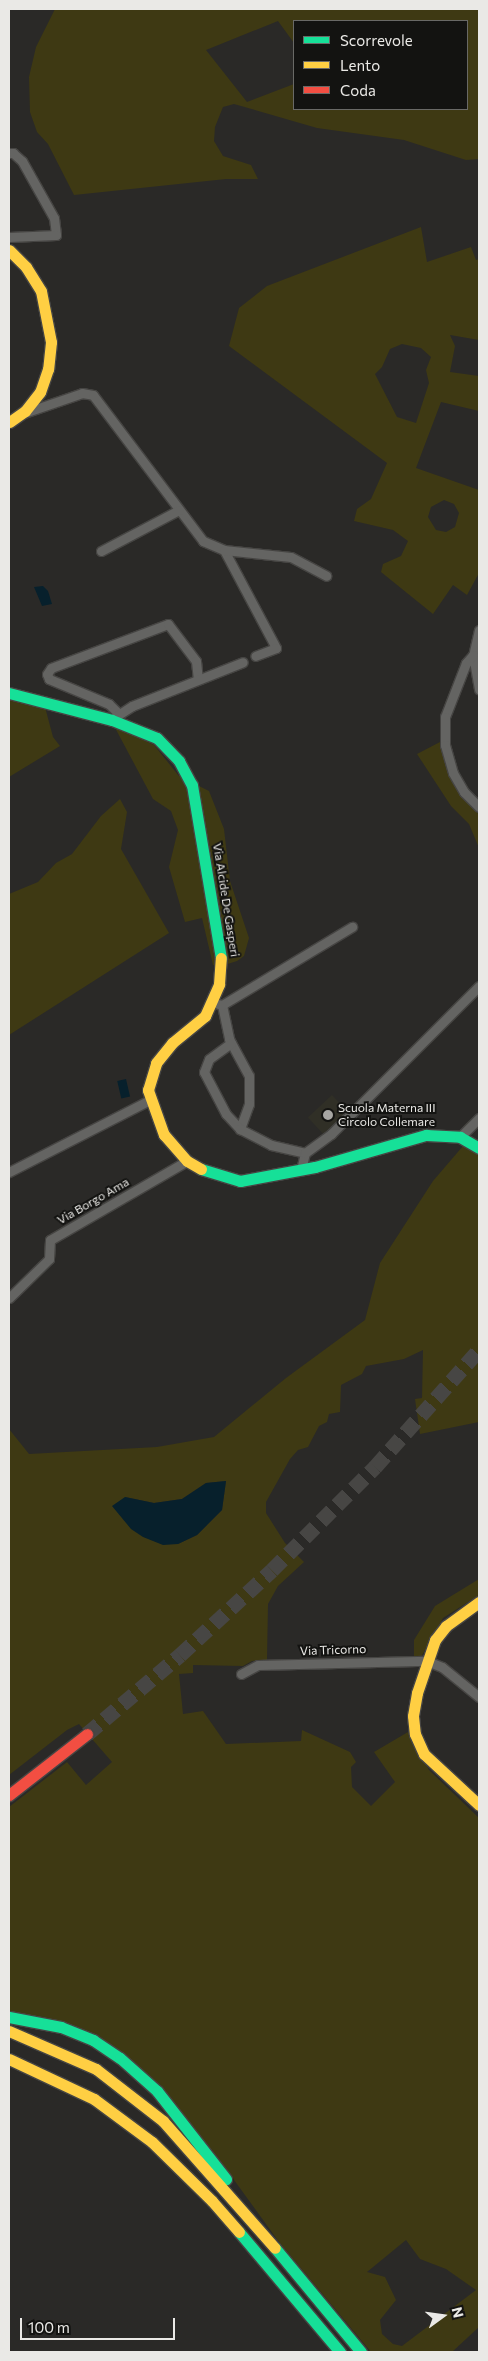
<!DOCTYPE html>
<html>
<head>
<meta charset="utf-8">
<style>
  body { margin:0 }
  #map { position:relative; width:488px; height:2361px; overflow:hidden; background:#2a2927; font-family:Commissioner,sans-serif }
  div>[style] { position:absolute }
  .built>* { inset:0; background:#302f26; transform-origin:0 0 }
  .green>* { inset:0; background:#3e3913 }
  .water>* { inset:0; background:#07202c; transform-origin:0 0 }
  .highway-tunnel>* { height:15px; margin-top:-7.5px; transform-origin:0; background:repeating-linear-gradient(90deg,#474644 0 15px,transparent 0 23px) }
  .roads { filter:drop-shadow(1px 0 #464543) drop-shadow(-1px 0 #464543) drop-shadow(0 1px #464543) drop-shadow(0 -1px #464543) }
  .street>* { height:9px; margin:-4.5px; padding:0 4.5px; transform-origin:4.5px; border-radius:4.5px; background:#646462 }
  .fast>* { height:11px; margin:-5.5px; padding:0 5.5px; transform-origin:5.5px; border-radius:5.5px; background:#16e098 }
  .slow>* { height:11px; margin:-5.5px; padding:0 5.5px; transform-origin:5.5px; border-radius:5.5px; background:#ffcf43 }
  .jam>* { height:11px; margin:-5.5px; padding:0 5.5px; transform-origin:5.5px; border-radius:5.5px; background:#f24e42 }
  .dots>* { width:14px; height:14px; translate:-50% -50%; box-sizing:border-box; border:2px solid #131311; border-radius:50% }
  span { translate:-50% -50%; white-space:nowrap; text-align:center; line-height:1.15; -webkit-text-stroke:4px #131311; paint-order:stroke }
  .street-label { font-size:12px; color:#eae9e6 }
  .poi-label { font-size:12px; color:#eae9e6 }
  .left { translate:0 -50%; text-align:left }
  .frame { position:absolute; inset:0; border:10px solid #eae9e6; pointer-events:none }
  .legend { position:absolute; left:293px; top:20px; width:175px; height:90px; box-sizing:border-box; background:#131311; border:1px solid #696966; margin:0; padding:6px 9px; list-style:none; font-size:15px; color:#eae9e6 }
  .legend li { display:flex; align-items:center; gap:10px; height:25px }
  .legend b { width:25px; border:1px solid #696966 }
  .north { position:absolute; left:418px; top:2291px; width:50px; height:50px; -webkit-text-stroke:4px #131311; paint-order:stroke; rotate:76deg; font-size:14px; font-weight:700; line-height:20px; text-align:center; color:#eae9e6 }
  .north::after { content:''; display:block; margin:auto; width:18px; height:22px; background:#eae9e6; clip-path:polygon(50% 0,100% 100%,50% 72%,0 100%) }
  .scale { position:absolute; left:20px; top:2318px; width:155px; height:22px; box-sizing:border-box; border:2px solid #eae9e6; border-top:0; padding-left:6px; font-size:15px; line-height:18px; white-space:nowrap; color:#eae9e6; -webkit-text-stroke:4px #131311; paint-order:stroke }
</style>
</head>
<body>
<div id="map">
  <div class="built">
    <i style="left:332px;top:1095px;width:23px;height:33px;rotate:47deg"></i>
  </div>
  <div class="green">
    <i style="clip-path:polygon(evenodd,55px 9px,479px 9px,479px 159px,466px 160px,404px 140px,317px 128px,234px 104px,223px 107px,215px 127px,214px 141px,223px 156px,251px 165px,258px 179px,226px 179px,74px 195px,48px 144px,37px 132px,30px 112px,29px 77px,36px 47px,55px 9px,278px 21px,294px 43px,294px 21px,467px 21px,467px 109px,294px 109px,294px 84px,247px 102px,206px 50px,278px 21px)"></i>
    <i style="clip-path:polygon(evenodd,421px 227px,427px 262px,471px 247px,476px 260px,479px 259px,479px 340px,450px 335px,455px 346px,450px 372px,479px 376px,479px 411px,441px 402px,416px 468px,479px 490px,479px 573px,467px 595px,453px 585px,433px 614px,381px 572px,383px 564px,401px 556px,408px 541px,393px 530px,354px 521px,357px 509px,371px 499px,387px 463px,229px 346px,239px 308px,267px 286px,421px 227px,402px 344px,421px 348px,431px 357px,426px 370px,429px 383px,416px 423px,397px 417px,375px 374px,382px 367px,390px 349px,402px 344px,421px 227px,444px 500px,454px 504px,459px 513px,455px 527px,446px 532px,436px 530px,428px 517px,431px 507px,444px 500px)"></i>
    <i style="clip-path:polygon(9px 696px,45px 707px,53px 737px,60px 746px,9px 777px)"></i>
    <i style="clip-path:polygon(113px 724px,154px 745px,179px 776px,209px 791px,224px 829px,230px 881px,249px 938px,244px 956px,237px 961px,218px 967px,213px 965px,202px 918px,185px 922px,169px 867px,178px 830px,171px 811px,153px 799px)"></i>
    <i style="clip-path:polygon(440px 742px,449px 771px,479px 815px,479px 848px,469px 824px,451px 806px,417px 754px)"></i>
    <i style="clip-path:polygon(120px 799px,127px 812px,121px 849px,169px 933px,9px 1035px,9px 894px,38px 882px,56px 863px,72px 854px,101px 816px)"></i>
    <i style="clip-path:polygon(evenodd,463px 1146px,479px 1155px,479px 1422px,420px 1434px,415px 1399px,422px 1398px,423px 1350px,404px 1359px,366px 1366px,362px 1374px,341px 1385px,340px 1412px,329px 1414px,327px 1422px,319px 1426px,308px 1447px,298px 1450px,290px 1459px,266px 1502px,266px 1513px,285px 1543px,304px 1562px,278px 1586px,268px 1604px,267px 1660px,252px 1661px,243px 1666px,193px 1665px,193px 1673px,179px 1674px,183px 1714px,203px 1711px,226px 1744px,301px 1741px,302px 1730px,350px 1752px,356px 1762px,351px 1767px,352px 1787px,371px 1806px,395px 1782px,374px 1752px,408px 1732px,429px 1770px,479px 1818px,479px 2327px,452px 2352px,371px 2352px,279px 2242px,213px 2151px,125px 2055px,9px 2012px,9px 1807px,67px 1762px,86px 1785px,112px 1762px,79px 1724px,67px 1730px,9px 1775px,9px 1429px,29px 1454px,157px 1447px,214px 1437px,286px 1378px,365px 1320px,380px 1263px,433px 1181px,463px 1146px,226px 1481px,222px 1510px,197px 1535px,178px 1544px,125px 1497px,154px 1503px,182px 1499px,206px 1483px,226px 1481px,463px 1146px,406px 2240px,420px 2259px,446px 2269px,476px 2290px,402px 2346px,393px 2344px,382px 2334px,380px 2320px,396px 2300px,385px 2277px,367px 2272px,406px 2240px)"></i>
    <i style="clip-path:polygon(479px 1579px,479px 1595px,443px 1618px,421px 1657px,414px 1657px,414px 1640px,435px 1606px)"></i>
  </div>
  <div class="water">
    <i style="clip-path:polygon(43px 586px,48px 591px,52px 604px,42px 606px,34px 587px)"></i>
    <i style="left:126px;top:1079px;width:18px;height:9px;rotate:77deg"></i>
    <i style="clip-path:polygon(226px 1481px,222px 1510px,197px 1535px,178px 1544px,163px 1545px,143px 1537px,131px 1529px,112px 1506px,125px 1497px,154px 1503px,182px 1499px,206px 1483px)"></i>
  </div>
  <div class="highway-tunnel">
    <i style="left:87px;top:1734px;width:122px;rotate:-40.3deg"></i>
    <i style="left:180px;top:1655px;width:125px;rotate:-42.7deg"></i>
    <i style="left:272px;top:1570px;width:146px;rotate:-45deg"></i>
    <i style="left:375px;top:1467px;width:157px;rotate:-48.4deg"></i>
  </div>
  <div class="roads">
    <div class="street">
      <i style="left:9px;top:153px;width:4px"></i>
      <i style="left:13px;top:153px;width:12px;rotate:42deg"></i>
      <i style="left:22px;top:161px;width:65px;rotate:60.7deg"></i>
      <i style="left:54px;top:218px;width:17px;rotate:83deg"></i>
      <i style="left:56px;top:235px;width:47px;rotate:177.6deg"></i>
      <i style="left:24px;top:413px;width:61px;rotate:-19deg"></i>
      <i style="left:82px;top:393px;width:11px;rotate:10deg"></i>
      <i style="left:93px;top:395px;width:183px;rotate:53deg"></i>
      <i style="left:203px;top:541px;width:23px;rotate:23deg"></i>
      <i style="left:224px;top:550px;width:111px;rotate:62deg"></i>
      <i style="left:276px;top:648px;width:22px;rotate:159deg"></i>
      <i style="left:224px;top:550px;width:67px;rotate:6deg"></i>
      <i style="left:291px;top:557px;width:40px;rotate:28deg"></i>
      <i style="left:101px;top:551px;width:88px;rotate:-27.7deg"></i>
      <i style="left:479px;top:630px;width:26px;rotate:103deg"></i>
      <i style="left:473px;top:655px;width:35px;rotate:80deg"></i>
      <i style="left:473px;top:655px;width:11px;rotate:131deg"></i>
      <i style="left:466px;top:663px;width:58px;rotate:111.3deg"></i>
      <i style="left:445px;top:717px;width:28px;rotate:90deg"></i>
      <i style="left:445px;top:745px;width:29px;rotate:74deg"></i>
      <i style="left:453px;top:773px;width:22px;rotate:60deg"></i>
      <i style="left:464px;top:792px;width:21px;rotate:45deg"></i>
      <i style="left:119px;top:714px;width:14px;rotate:-135deg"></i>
      <i style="left:109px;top:704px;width:65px;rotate:-157.4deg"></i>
      <i style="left:49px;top:679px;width:5px;rotate:-112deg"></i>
      <i style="left:47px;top:674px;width:7px;rotate:-56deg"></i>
      <i style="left:51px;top:668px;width:125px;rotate:-20.6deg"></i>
      <i style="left:168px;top:624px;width:46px;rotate:52.9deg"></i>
      <i style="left:196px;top:661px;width:18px;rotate:84deg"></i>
      <i style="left:115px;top:717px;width:20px;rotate:-33deg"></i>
      <i style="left:132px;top:706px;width:119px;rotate:-21.6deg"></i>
      <i style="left:218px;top:1004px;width:4px;rotate:14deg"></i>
      <i style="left:222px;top:1005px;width:35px;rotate:78deg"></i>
      <i style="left:229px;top:1039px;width:42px;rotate:61.6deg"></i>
      <i style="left:249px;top:1076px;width:28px;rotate:90deg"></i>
      <i style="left:249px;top:1104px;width:27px;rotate:110deg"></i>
      <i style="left:222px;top:1005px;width:152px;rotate:-31deg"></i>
      <i style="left:231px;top:1043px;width:27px;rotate:144deg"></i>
      <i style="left:209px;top:1059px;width:14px;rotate:111deg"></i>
      <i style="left:204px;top:1072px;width:47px;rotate:62.4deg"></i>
      <i style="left:226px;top:1114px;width:21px;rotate:47deg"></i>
      <i style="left:240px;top:1129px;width:35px;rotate:27deg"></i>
      <i style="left:271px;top:1145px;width:35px;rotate:13deg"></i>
      <i style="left:460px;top:1137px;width:27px;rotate:-45deg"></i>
      <i style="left:301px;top:1170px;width:17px;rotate:-77deg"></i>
      <i style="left:305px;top:1153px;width:32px;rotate:-36deg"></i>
      <i style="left:331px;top:1134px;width:209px;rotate:-45deg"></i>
      <i style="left:9px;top:1172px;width:158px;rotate:-27.1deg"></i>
      <i style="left:9px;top:1298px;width:56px;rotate:-44.3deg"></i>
      <i style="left:49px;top:1259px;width:19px;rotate:-87deg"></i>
      <i style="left:50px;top:1240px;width:158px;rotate:-30deg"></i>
      <i style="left:241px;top:1674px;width:19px;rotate:-28deg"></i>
      <i style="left:258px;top:1665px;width:169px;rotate:-1.4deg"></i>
      <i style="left:427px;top:1661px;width:16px;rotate:22deg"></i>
      <i style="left:442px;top:1667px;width:48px;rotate:39deg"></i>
    </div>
    <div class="fast">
      <i style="left:9px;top:693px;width:106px;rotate:14.7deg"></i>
      <i style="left:112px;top:720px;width:48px;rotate:21.8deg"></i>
      <i style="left:157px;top:738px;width:32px;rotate:46deg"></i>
      <i style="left:179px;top:761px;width:27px;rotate:62deg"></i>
      <i style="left:192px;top:785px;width:175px;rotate:80.5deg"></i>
      <i style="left:201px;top:1169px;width:41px;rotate:17.1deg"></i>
      <i style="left:240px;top:1181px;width:76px;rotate:-10.6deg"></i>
      <i style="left:315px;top:1167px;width:116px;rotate:-16.1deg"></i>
      <i style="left:426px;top:1135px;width:34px;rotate:3deg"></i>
      <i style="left:460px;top:1137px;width:22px;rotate:30deg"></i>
      <i style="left:9px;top:2017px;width:53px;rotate:10.9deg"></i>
      <i style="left:61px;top:2027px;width:35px;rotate:22deg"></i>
      <i style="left:93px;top:2040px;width:32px;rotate:34deg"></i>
      <i style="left:120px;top:2058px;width:50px;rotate:41.7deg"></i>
      <i style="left:157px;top:2091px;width:112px;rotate:51.9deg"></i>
      <i style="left:239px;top:2232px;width:157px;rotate:49.9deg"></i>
      <i style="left:275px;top:2248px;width:135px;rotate:50.4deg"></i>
    </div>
    <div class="slow">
      <i style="left:9px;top:250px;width:24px;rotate:45deg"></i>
      <i style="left:26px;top:267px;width:28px;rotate:58deg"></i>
      <i style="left:41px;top:291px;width:52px;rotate:78.9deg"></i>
      <i style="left:51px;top:342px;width:27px;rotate:96deg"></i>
      <i style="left:48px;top:369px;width:24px;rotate:109deg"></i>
      <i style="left:40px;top:392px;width:24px;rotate:128deg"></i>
      <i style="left:25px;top:411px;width:19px;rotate:145deg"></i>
      <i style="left:201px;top:1169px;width:16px;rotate:-150deg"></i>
      <i style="left:187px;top:1161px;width:35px;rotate:-131deg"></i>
      <i style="left:164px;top:1135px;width:48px;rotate:-109.6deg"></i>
      <i style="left:148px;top:1090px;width:28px;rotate:-73deg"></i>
      <i style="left:156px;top:1063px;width:26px;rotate:-51deg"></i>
      <i style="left:172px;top:1043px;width:43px;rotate:-39.3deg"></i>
      <i style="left:205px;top:1016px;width:35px;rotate:-66deg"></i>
      <i style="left:219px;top:984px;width:26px;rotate:-86deg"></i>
      <i style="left:479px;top:1602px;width:41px;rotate:144deg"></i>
      <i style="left:446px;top:1626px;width:18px;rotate:128deg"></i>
      <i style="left:435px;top:1640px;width:56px;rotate:108.8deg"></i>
      <i style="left:417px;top:1693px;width:23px;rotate:100deg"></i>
      <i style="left:413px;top:1716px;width:18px;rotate:84deg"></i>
      <i style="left:415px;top:1734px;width:22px;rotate:66deg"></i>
      <i style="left:424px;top:1754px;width:75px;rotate:42.8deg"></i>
      <i style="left:9px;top:2031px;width:95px;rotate:23.6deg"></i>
      <i style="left:96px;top:2069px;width:85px;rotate:37.8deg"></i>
      <i style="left:163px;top:2121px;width:169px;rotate:48.6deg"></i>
      <i style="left:9px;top:2059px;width:94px;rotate:25.2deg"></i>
      <i style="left:94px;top:2099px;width:72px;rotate:36.6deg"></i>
      <i style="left:152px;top:2142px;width:84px;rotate:44.5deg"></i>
      <i style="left:212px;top:2201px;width:41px;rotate:48.9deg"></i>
    </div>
    <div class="jam">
      <i style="left:9px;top:1795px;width:99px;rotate:-38deg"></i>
    </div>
  </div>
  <div class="dots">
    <i style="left:328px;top:1115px;background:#a7a6a3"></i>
  </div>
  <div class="street-label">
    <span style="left:226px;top:900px;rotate:81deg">Via Alcide De Gasperi</span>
    <span style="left:93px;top:1201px;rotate:-30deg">Via Borgo Ama</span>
    <span style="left:333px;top:1650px;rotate:-2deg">Via Tricorno</span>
  </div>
  <div class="poi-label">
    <span class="left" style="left:338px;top:1115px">Scuola Materna III<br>Circolo Collemare</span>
  </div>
  <div class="frame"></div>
  <ul class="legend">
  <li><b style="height:6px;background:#16e098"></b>Scorrevole</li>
  <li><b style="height:6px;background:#ffcf43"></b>Lento</li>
  <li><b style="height:6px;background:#f24e42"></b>Coda</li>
  </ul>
  <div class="north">N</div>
  <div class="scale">100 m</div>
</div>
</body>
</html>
